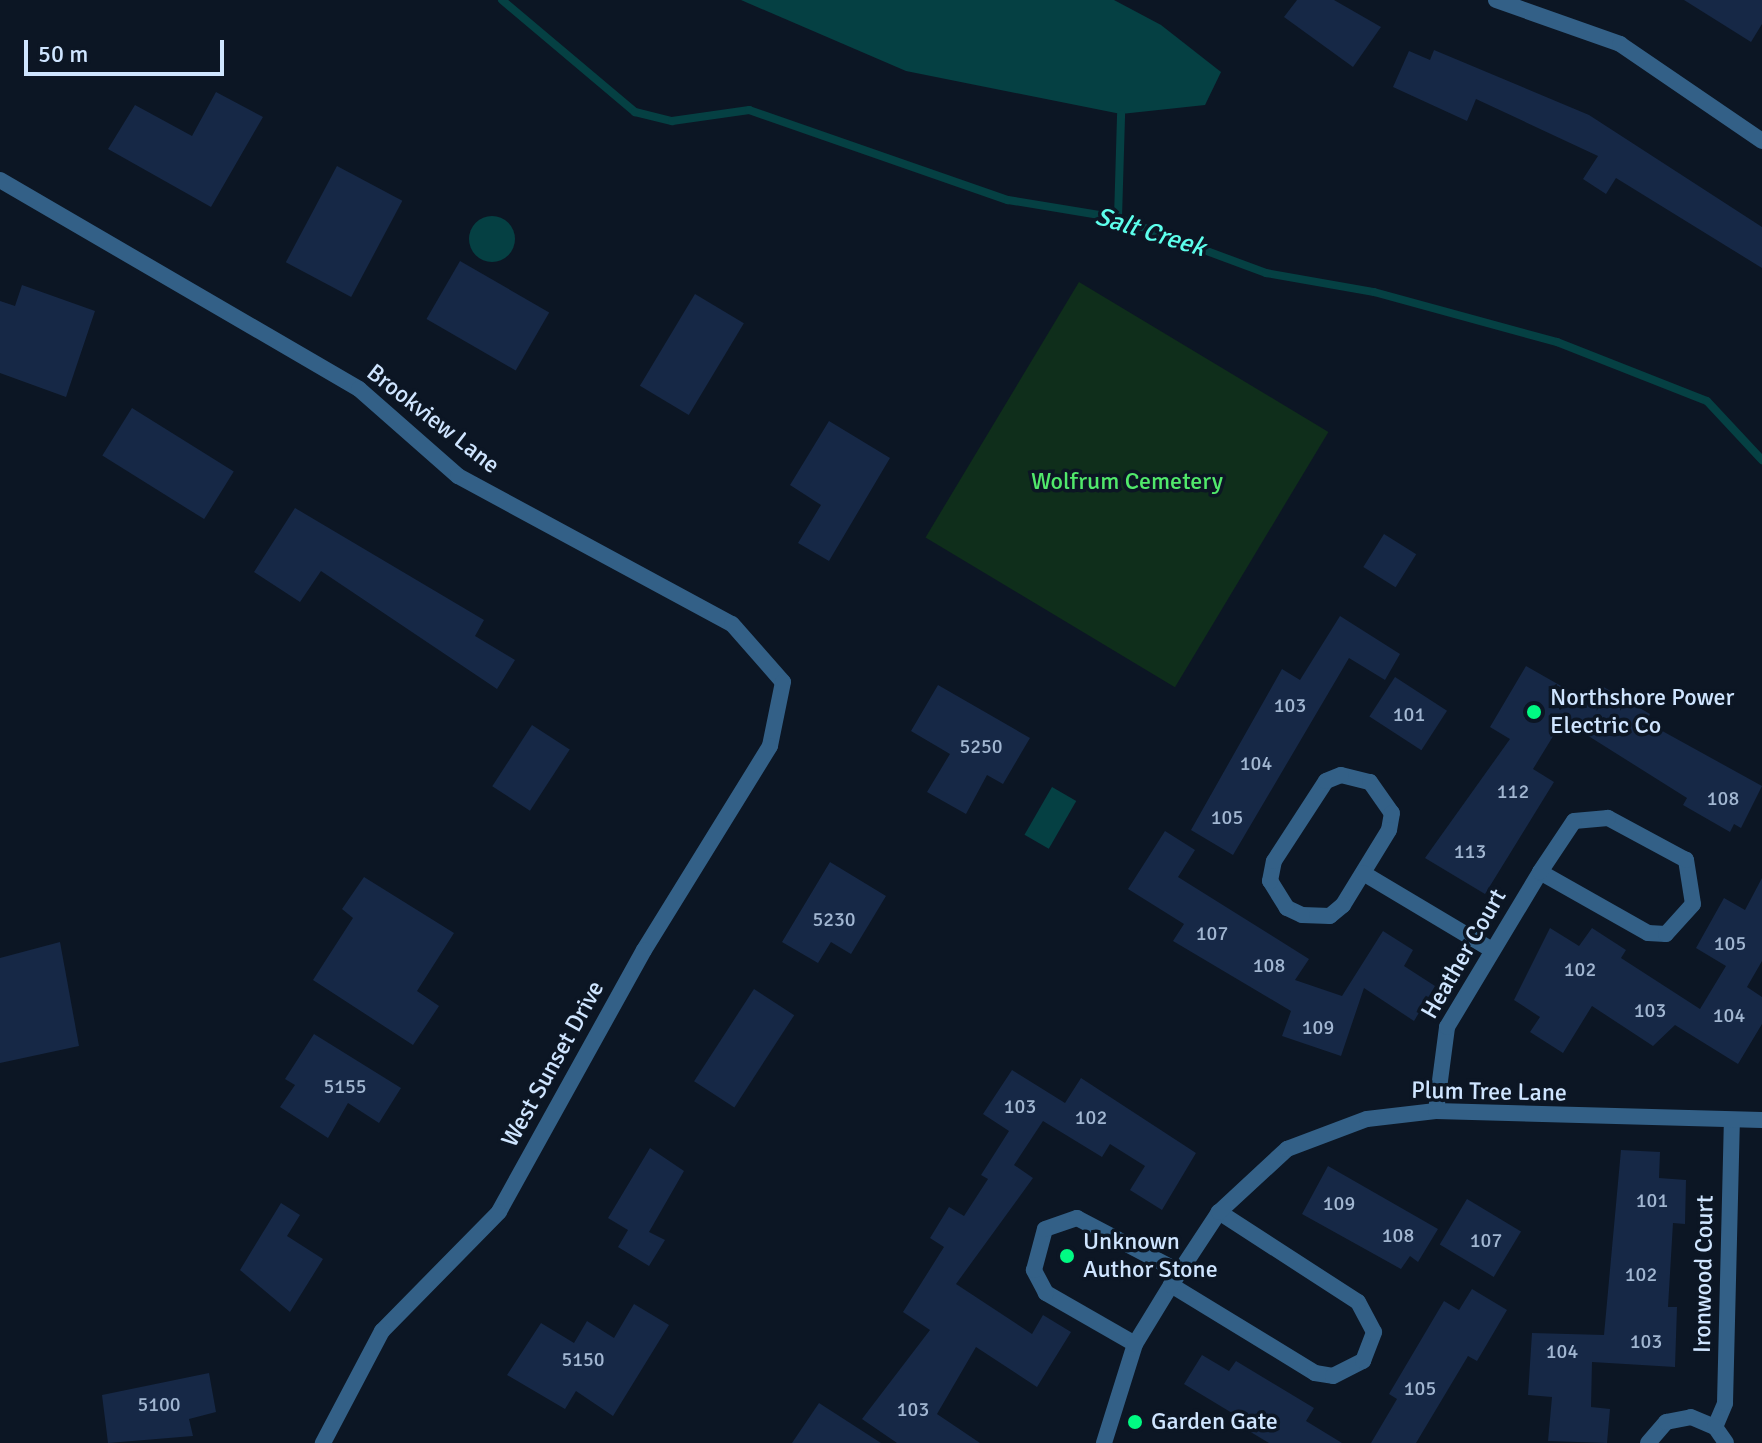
<!DOCTYPE html>
<html>
<head>
<meta charset="utf-8">
<style>
  body { margin:0 }
  #map { position:relative; width:1762px; height:1443px; overflow:hidden; background:#0c1624; font-family:Signika,sans-serif }
  div>[style] { position:absolute }
  .green>* { inset:0; background:#0f2e1b; transform-origin:0 0 }
  .water>* { inset:0; background:#054043; transform-origin:0 0 }
  .round { border-radius:50% }
  .stream>* { height:8px; margin:-4px; padding:0 4px; transform-origin:4px; border-radius:4px; background:#054043 }
  .building>* { inset:0; background:#162846; transform-origin:0 0 }
  .street>* { height:16px; margin:-8px; padding:0 8px; transform-origin:8px; border-radius:8px; background:#336087 }
  .dots>* { width:22px; height:22px; translate:-50% -50%; box-sizing:border-box; border:4px solid #0c1624; border-radius:50% }
  span { translate:-50% -50%; white-space:nowrap; text-align:center; line-height:1.15; -webkit-text-stroke:7px #0c1624; paint-order:stroke }
  .number-label { font-size:20px; color:#a1b6d1 }
  .number-label span { -webkit-text-stroke-width:0 }
  .street-label { font-size:24px; color:#cfe5ff }
  .park-label { font-size:24px; color:#51e96b }
  .poi-label { font-size:24px; color:#cfe5ff }
  .left { translate:0 -50%; text-align:left }
  .water-label { font-size:26px; color:#5dffec; font-style:italic }
  .scale { position:absolute; left:24px; top:40px; width:200px; height:36px; box-sizing:border-box; border:4px solid #cfe5ff; border-top:0; padding-left:10px; font-size:24px; line-height:28px; white-space:nowrap; color:#cfe5ff; -webkit-text-stroke:6px #0c1624; paint-order:stroke }
</style>
</head>
<body>
<div id="map">
  <div class="green">
    <i style="left:1079px;top:282px;width:291px;height:298px;rotate:31deg"></i>
  </div>
  <div class="water">
    <i style="clip-path:polygon(741px 0,1114px 0,1161px 25px,1221px 72px,1205px 105px,1121px 114px,906px 71px)"></i>
    <i class="round" style="left:469px;top:216px;width:46px;height:46px"></i>
    <i style="left:1052px;top:787px;width:28px;height:55px;rotate:30deg"></i>
  </div>
  <div class="stream">
    <i style="left:502px;top:0;width:174px;rotate:40.1deg"></i>
    <i style="left:635px;top:112px;width:38px;rotate:14deg"></i>
    <i style="left:672px;top:121px;width:78px;rotate:-8.1deg"></i>
    <i style="left:749px;top:110px;width:274px;rotate:19.2deg"></i>
    <i style="left:1008px;top:200px;width:111px;rotate:9.3deg"></i>
    <i style="left:1118px;top:218px;width:158px;rotate:20.4deg"></i>
    <i style="left:1266px;top:273px;width:110px;rotate:10deg"></i>
    <i style="left:1374px;top:292px;width:190px;rotate:15.3deg"></i>
    <i style="left:1557px;top:342px;width:161px;rotate:21.5deg"></i>
    <i style="left:1707px;top:401px;width:81px;rotate:47deg"></i>
    <i style="left:1118px;top:218px;width:104px;rotate:-88.3deg"></i>
  </div>
  <div class="building">
    <i style="clip-path:polygon(1297px 0,1334px 0,1381px 27px,1353px 67px,1284px 17px)"></i>
    <i style="clip-path:polygon(1684px 0,1762px 0,1762px 24px,1751px 42px)"></i>
    <i style="clip-path:polygon(1434px 50px,1589px 115px,1762px 227px,1762px 268px,1616px 178px,1606px 194px,1583px 179px,1598px 156px,1476px 99px,1467px 121px,1393px 87px,1409px 51px,1430px 60px)"></i>
    <i style="clip-path:polygon(216px 92px,263px 117px,211px 207px,108px 149px,135px 105px,192px 136px)"></i>
    <i style="left:337px;top:166px;width:74px;height:109px;rotate:28deg"></i>
    <i style="left:460px;top:261px;width:103px;height:67px;rotate:30deg"></i>
    <i style="clip-path:polygon(22px 285px,95px 311px,66px 397px,0 373px,0 301px,15px 306px)"></i>
    <i style="left:695px;top:294px;width:57px;height:107px;rotate:31deg"></i>
    <i style="left:132px;top:408px;width:120px;height:56px;rotate:32deg"></i>
    <i style="clip-path:polygon(829px 421px,890px 458px,829px 561px,798px 543px,821px 505px,790px 485px)"></i>
    <i style="clip-path:polygon(295px 508px,484px 620px,475px 636px,515px 660px,497px 689px,321px 571px,300px 602px,254px 572px)"></i>
    <i style="left:1384px;top:534px;width:38px;height:39px;rotate:32deg"></i>
    <i style="clip-path:polygon(1340px 616px,1400px 654px,1385px 680px,1349px 658px,1233px 855px,1191px 830px,1282px 669px,1300px 680px)"></i>
    <i style="clip-path:polygon(1526px 666px,1591px 703px,1602px 686px,1650px 714px,1646px 722px,1762px 786px,1741px 828px,1734px 824px,1730px 832px,1683px 805px,1687px 798px,1563px 720px,1533px 769px,1554px 782px,1485px 894px,1425px 858px,1510px 739px,1490px 727px)"></i>
    <i style="left:1395px;top:677px;width:62px;height:47px;rotate:33deg"></i>
    <i style="clip-path:polygon(938px 685px,1030px 738px,1003px 784px,987px 775px,966px 814px,927px 792px,950px 754px,911px 731px)"></i>
    <i style="left:532px;top:725px;width:45px;height:73px;rotate:33deg"></i>
    <i style="clip-path:polygon(1165px 831px,1195px 850px,1178px 877px,1309px 959px,1295px 980px,1342px 996px,1383px 931px,1413px 950px,1404px 966px,1435px 986px,1414px 1021px,1364px 988px,1341px 1056px,1282px 1036px,1291px 1011px,1173px 941px,1184px 924px,1128px 889px)"></i>
    <i style="clip-path:polygon(830px 862px,886px 896px,851px 954px,831px 942px,818px 963px,782px 942px)"></i>
    <i style="clip-path:polygon(364px 877px,454px 933px,417px 991px,439px 1006px,413px 1045px,313px 980px,353px 918px,342px 909px)"></i>
    <i style="clip-path:polygon(1762px 878px,1762px 961px,1747px 987px,1762px 997px,1762px 1024px,1738px 1064px,1675px 1025px,1653px 1046px,1592px 1006px,1563px 1053px,1530px 1032px,1540px 1017px,1514px 1000px,1550px 928px,1579px 946px,1592px 928px,1626px 950px,1621px 958px,1700px 1009px,1726px 966px,1696px 948px,1724px 898px,1745px 910px)"></i>
    <i style="clip-path:polygon(60px 942px,79px 1046px,0 1063px,0 958px)"></i>
    <i style="left:754px;top:989px;width:48px;height:110px;rotate:33deg"></i>
    <i style="clip-path:polygon(314px 1034px,401px 1088px,379px 1123px,348px 1103px,328px 1138px,280px 1107px,295px 1085px,285px 1079px)"></i>
    <i style="clip-path:polygon(1012px 1070px,1065px 1103px,1081px 1078px,1196px 1153px,1162px 1210px,1130px 1190px,1145px 1166px,1110px 1144px,1102px 1157px,1043px 1121px,1014px 1165px,1033px 1178px,956px 1284px,1032px 1334px,1043px 1315px,1071px 1332px,1037px 1387px,976px 1347px,937px 1414px,980px 1443px,897px 1443px,862px 1419px,930px 1330px,903px 1312px,944px 1247px,930px 1238px,949px 1207px,964px 1216px,988px 1179px,981px 1175px,1009px 1131px,983px 1114px)"></i>
    <i style="clip-path:polygon(650px 1148px,684px 1171px,649px 1232px,665px 1240px,649px 1266px,618px 1247px,628px 1230px,608px 1218px)"></i>
    <i style="clip-path:polygon(1621px 1150px,1660px 1152px,1659px 1178px,1686px 1180px,1685px 1224px,1673px 1223px,1668px 1307px,1677px 1307px,1675px 1367px,1592px 1362px,1591px 1407px,1610px 1409px,1607px 1443px,1548px 1441px,1552px 1397px,1528px 1395px,1532px 1333px,1604px 1335px)"></i>
    <i style="clip-path:polygon(1328px 1166px,1438px 1229px,1418px 1262px,1410px 1256px,1401px 1269px,1302px 1214px)"></i>
    <i style="left:1467px;top:1199px;width:63px;height:53px;rotate:31deg"></i>
    <i style="clip-path:polygon(281px 1203px,300px 1215px,287px 1236px,323px 1259px,290px 1312px,240px 1270px)"></i>
    <i style="clip-path:polygon(1472px 1289px,1507px 1310px,1477px 1361px,1468px 1356px,1416px 1443px,1371px 1443px,1397px 1399px,1389px 1394px,1444px 1301px,1459px 1310px)"></i>
    <i style="clip-path:polygon(634px 1304px,669px 1325px,613px 1416px,576px 1391px,565px 1409px,507px 1375px,541px 1323px,574px 1343px,587px 1321px,614px 1338px)"></i>
    <i style="clip-path:polygon(1202px 1355px,1229px 1371px,1236px 1361px,1314px 1408px,1306px 1421px,1342px 1443px,1269px 1443px,1239px 1425px,1242px 1419px,1184px 1384px)"></i>
    <i style="clip-path:polygon(209px 1373px,216px 1412px,189px 1419px,193px 1436px,108px 1443px,102px 1395px)"></i>
    <i style="clip-path:polygon(819px 1403px,881px 1443px,792px 1443px)"></i>
  </div>
  <div class="street">
    <i style="left:1496px;top:0;width:132px;rotate:19.5deg"></i>
    <i style="left:1620px;top:44px;width:172px;rotate:34.3deg"></i>
    <i style="left:0;top:180px;width:415px;rotate:30.2deg"></i>
    <i style="left:359px;top:389px;width:132px;rotate:41.3deg"></i>
    <i style="left:458px;top:476px;width:311px;rotate:28.4deg"></i>
    <i style="left:732px;top:624px;width:77px;rotate:48.7deg"></i>
    <i style="left:783px;top:682px;width:65px;rotate:101.5deg"></i>
    <i style="left:770px;top:746px;width:240px;rotate:121.7deg"></i>
    <i style="left:644px;top:950px;width:299px;rotate:119deg"></i>
    <i style="left:499px;top:1212px;width:167px;rotate:134.5deg"></i>
    <i style="left:382px;top:1331px;width:127px;rotate:117.8deg"></i>
    <i style="left:1341px;top:775px;width:30px;rotate:14deg"></i>
    <i style="left:1370px;top:782px;width:38px;rotate:55deg"></i>
    <i style="left:1392px;top:813px;width:17px;rotate:100deg"></i>
    <i style="left:1389px;top:830px;width:88px;rotate:121.5deg"></i>
    <i style="left:1343px;top:905px;width:17px;rotate:140deg"></i>
    <i style="left:1330px;top:916px;width:28px;rotate:-178deg"></i>
    <i style="left:1302px;top:915px;width:17px;rotate:-155deg"></i>
    <i style="left:1287px;top:908px;width:32px;rotate:-122deg"></i>
    <i style="left:1270px;top:881px;width:20px;rotate:-79deg"></i>
    <i style="left:1274px;top:861px;width:95px;rotate:-57deg"></i>
    <i style="left:1326px;top:781px;width:16px;rotate:-22deg"></i>
    <i style="left:1363px;top:873px;width:147px;rotate:30.8deg"></i>
    <i style="left:1436px;top:1111px;width:85px;rotate:-82.5deg"></i>
    <i style="left:1447px;top:1027px;width:181px;rotate:-59deg"></i>
    <i style="left:1540px;top:872px;width:124px;rotate:29.5deg"></i>
    <i style="left:1648px;top:933px;width:18px;rotate:3deg"></i>
    <i style="left:1666px;top:934px;width:40px;rotate:-48deg"></i>
    <i style="left:1693px;top:904px;width:45px;rotate:-99deg"></i>
    <i style="left:1686px;top:860px;width:89px;rotate:-151.7deg"></i>
    <i style="left:1608px;top:818px;width:34px;rotate:175deg"></i>
    <i style="left:1574px;top:821px;width:61px;rotate:123.7deg"></i>
    <i style="left:1171px;top:1285px;width:169px;rotate:31.4deg"></i>
    <i style="left:1315px;top:1373px;width:18px;rotate:9deg"></i>
    <i style="left:1333px;top:1376px;width:34px;rotate:-27deg"></i>
    <i style="left:1363px;top:1361px;width:31px;rotate:-69deg"></i>
    <i style="left:1374px;top:1332px;width:34px;rotate:-118deg"></i>
    <i style="left:1358px;top:1302px;width:166px;rotate:-147.1deg"></i>
    <i style="left:1135px;top:1344px;width:103px;rotate:-150.2deg"></i>
    <i style="left:1046px;top:1293px;width:26px;rotate:-118deg"></i>
    <i style="left:1034px;top:1270px;width:42px;rotate:-75deg"></i>
    <i style="left:1045px;top:1229px;width:34px;rotate:-19deg"></i>
    <i style="left:1077px;top:1218px;width:116px;rotate:27.7deg"></i>
    <i style="left:1715px;top:1427px;width:26px;rotate:-67deg"></i>
    <i style="left:1725px;top:1403px;width:283px;rotate:-88.6deg"></i>
    <i style="left:1104px;top:1443px;width:104px;rotate:-72.6deg"></i>
    <i style="left:1135px;top:1344px;width:69px;rotate:-58.6deg"></i>
    <i style="left:1171px;top:1285px;width:87px;rotate:-56.7deg"></i>
    <i style="left:1219px;top:1212px;width:93px;rotate:-42.8deg"></i>
    <i style="left:1287px;top:1149px;width:85px;rotate:-20.6deg"></i>
    <i style="left:1367px;top:1119px;width:69px;rotate:-6.6deg"></i>
    <i style="left:1436px;top:1111px;width:326px;rotate:1.6deg"></i>
    <i style="left:1648px;top:1443px;width:28px;rotate:-49deg"></i>
    <i style="left:1666px;top:1422px;width:25px;rotate:-11deg"></i>
    <i style="left:1691px;top:1417px;width:26px;rotate:23deg"></i>
    <i style="left:1715px;top:1427px;width:19px;rotate:55deg"></i>
  </div>
  <div class="dots">
    <i style="left:1534px;top:712px;background:#00fa83"></i>
    <i style="left:1067px;top:1256px;background:#00fa83"></i>
    <i style="left:1135px;top:1422px;background:#00fa83"></i>
  </div>
  <div class="number-label">
    <span style="left:1290px;top:705px">103</span>
    <span style="left:1409px;top:714px">101</span>
    <span style="left:981px;top:746px">5250</span>
    <span style="left:1256px;top:763px">104</span>
    <span style="left:1513px;top:791px">112</span>
    <span style="left:1723px;top:798px">108</span>
    <span style="left:1227px;top:817px">105</span>
    <span style="left:1470px;top:851px">113</span>
    <span style="left:834px;top:919px">5230</span>
    <span style="left:1212px;top:933px">107</span>
    <span style="left:1730px;top:943px">105</span>
    <span style="left:1269px;top:965px">108</span>
    <span style="left:1580px;top:969px">102</span>
    <span style="left:1650px;top:1010px">103</span>
    <span style="left:1729px;top:1015px">104</span>
    <span style="left:1318px;top:1027px">109</span>
    <span style="left:345px;top:1086px">5155</span>
    <span style="left:1020px;top:1106px">103</span>
    <span style="left:1091px;top:1117px">102</span>
    <span style="left:1652px;top:1200px">101</span>
    <span style="left:1339px;top:1203px">109</span>
    <span style="left:1398px;top:1235px">108</span>
    <span style="left:1486px;top:1240px">107</span>
    <span style="left:1641px;top:1274px">102</span>
    <span style="left:1646px;top:1341px">103</span>
    <span style="left:1562px;top:1351px">104</span>
    <span style="left:583px;top:1359px">5150</span>
    <span style="left:1420px;top:1388px">105</span>
    <span style="left:159px;top:1404px">5100</span>
    <span style="left:913px;top:1409px">103</span>
  </div>
  <div class="street-label">
    <span style="left:433px;top:419px;rotate:38deg">Brookview Lane</span>
    <span style="left:1464px;top:954px;rotate:-60deg">Heather Court</span>
    <span style="left:553px;top:1064px;rotate:-61deg">West Sunset Drive</span>
    <span style="left:1489px;top:1092px;rotate:1deg">Plum Tree Lane</span>
    <span style="left:1704px;top:1274px;rotate:-89deg">Ironwood Court</span>
  </div>
  <div class="park-label">
    <span style="left:1127px;top:482px">Wolfrum Cemetery</span>
  </div>
  <div class="poi-label">
    <span class="left" style="left:1550px;top:712px">Northshore Power<br>Electric Co</span>
    <span class="left" style="left:1083px;top:1256px">Unknown<br>Author Stone</span>
    <span class="left" style="left:1151px;top:1422px">Garden Gate</span>
  </div>
  <div class="water-label">
    <span style="left:1150px;top:233px;rotate:17deg">Salt Creek</span>
  </div>
  <div class="scale">50 m</div>
</div>
</body>
</html>
